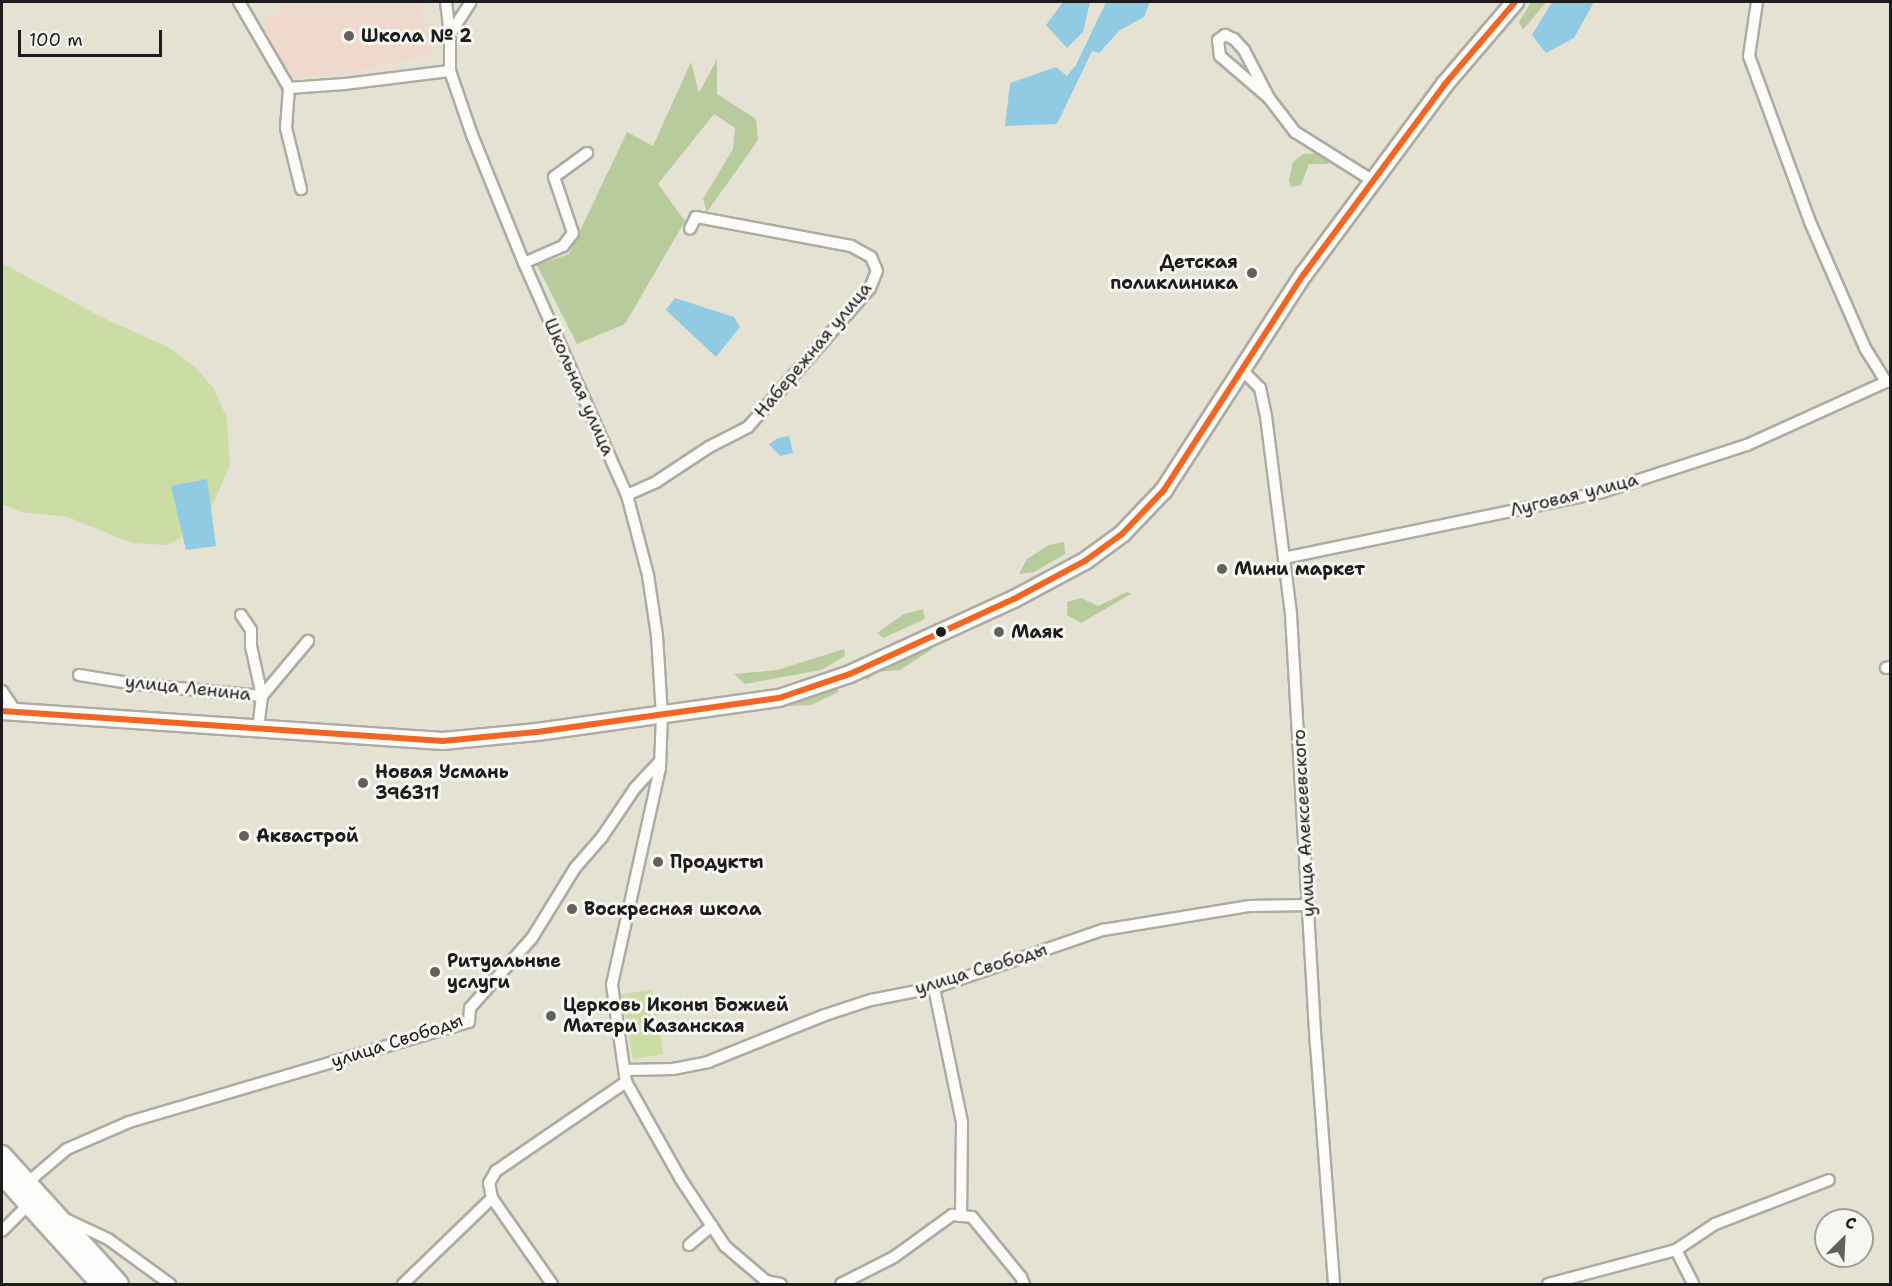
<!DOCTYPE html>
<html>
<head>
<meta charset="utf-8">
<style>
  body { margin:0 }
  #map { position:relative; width:1892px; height:1286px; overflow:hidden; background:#e5e2d4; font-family:"Shantell Sans",sans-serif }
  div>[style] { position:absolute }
  .built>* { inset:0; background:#efd9cd }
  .green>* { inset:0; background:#ccdca5; transform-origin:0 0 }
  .forest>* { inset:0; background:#b7cb9c }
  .water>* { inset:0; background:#90cae3 }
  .roads { filter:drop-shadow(2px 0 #adaba2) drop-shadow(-2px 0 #adaba2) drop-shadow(0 2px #adaba2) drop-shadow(0 -2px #adaba2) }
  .minor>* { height:10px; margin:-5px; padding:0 5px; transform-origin:5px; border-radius:5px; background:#fbfbf9 }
  .secondary>* { height:16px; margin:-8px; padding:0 8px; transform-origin:8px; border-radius:8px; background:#fbfbf9 }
  .trunk>* { height:18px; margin:-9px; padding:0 9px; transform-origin:9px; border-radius:9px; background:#fbfbf9 }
  .bus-1>* { height:6px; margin:-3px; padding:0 3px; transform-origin:3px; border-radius:3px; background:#f26522 }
  .dots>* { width:16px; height:16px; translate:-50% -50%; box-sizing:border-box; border:3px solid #f6f6f2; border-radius:50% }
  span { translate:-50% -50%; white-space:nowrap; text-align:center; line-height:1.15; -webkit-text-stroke:6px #f6f6f2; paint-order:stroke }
  .poi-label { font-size:18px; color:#1c1c1c; font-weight:700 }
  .left { translate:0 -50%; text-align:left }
  .right { translate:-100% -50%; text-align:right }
  .street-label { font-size:18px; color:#1c1c1c }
  .frame { position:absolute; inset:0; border:3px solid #1c1c1c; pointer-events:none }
  .north { position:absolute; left:1814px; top:1208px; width:60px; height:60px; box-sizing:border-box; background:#f6f6f2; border:2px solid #9f9f9c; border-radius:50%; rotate:24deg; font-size:16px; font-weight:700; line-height:24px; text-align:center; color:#1c1c1c }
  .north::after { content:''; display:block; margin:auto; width:21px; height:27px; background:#62615c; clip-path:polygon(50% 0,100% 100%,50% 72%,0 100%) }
  .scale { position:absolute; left:18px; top:30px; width:144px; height:27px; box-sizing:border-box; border:3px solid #1c1c1c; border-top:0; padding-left:8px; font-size:18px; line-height:21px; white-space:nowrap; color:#1c1c1c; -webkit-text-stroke:4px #f6f6f2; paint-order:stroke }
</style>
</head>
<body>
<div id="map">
  <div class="built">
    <i style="clip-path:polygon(278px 2px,418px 2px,434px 53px,351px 73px,289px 77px,261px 20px,281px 13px)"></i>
  </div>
  <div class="green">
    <i style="clip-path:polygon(2px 263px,101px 317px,170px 348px,195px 367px,214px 389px,227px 418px,230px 465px,207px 518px,196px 529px,168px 545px,132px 543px,68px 517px,21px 512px,2px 504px)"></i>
    <i style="left:652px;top:989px;width:66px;height:31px;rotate:80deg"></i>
  </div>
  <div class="forest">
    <i style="clip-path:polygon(1531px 2px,1546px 2px,1523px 30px,1519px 22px)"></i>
    <i style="clip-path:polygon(717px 59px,717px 94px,756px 119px,758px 140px,707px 212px,703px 199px,733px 149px,735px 128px,714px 114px,658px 184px,685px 221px,625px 324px,577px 344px,537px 265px,569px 254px,627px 132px,653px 146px,691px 62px,699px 93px)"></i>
    <i style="clip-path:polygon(1323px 153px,1329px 164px,1309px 164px,1301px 185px,1291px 187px,1289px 180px,1293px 162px,1303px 154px)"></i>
    <i style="clip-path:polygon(1064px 542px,1065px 554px,1034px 572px,1019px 574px,1027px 559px,1049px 545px)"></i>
    <i style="clip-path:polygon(1127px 592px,1131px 594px,1081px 623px,1067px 615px,1067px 602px,1081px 598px,1098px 606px)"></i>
    <i style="clip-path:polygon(923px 609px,925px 619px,883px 638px,877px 633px,904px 614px)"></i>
    <i style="clip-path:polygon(933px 642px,931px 650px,900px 670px,877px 672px,867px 680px,862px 676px)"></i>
    <i style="clip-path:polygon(844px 649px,845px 656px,821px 670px,745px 684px,734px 674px,777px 670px)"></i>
    <i style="clip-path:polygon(839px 684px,838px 692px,811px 705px,791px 706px,779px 701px)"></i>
  </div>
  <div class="water">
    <i style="clip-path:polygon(1063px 2px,1090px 2px,1083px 32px,1067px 48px,1046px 25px)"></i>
    <i style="clip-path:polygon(1106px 2px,1150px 2px,1144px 17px,1120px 30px,1099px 53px,1092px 51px,1057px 124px,1005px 126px,1010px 83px,1056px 67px,1067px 76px,1076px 65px)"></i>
    <i style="clip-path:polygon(1552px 2px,1594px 2px,1574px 38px,1546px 53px,1532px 35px)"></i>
    <i style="clip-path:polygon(675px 298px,734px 317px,740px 327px,716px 357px,666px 310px)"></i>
    <i style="clip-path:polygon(789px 436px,793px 453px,780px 456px,769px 444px,778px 438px)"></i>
    <i style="clip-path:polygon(207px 479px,216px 546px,186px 550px,171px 486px)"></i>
  </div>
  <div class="roads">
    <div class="minor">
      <i style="left:239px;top:2px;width:99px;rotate:59.8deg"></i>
      <i style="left:289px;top:88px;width:40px;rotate:94.3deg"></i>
      <i style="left:286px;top:128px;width:63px;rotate:76.2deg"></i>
      <i style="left:446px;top:2px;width:32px;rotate:83deg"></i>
      <i style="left:450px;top:34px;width:37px;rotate:90deg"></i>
      <i style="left:450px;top:71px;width:68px;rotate:71deg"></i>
      <i style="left:472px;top:135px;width:138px;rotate:67.9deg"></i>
      <i style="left:524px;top:263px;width:254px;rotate:66.1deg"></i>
      <i style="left:627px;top:495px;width:83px;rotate:75.3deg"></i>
      <i style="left:648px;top:575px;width:62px;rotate:81.6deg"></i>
      <i style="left:657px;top:636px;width:79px;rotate:86.4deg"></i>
      <i style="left:662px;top:715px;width:53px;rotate:92.2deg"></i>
      <i style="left:660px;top:768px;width:222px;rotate:102.5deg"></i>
      <i style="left:612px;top:985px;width:98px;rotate:81.8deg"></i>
      <i style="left:626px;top:1082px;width:110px;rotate:60.6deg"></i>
      <i style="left:680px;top:1178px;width:82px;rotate:56.5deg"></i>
      <i style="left:725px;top:1246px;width:54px;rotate:40.5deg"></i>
      <i style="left:766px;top:1281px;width:15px;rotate:11deg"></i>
      <i style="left:1757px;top:2px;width:55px;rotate:98.4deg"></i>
      <i style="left:1749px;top:56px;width:177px;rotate:69.8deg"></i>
      <i style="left:1810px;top:222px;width:137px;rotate:66.4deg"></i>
      <i style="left:1865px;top:348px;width:40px;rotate:58deg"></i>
      <i style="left:1886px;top:382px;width:4px"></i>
      <i style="left:450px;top:34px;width:38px;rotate:-57deg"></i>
      <i style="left:289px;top:88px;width:56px;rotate:-4.1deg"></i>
      <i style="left:345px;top:84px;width:106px;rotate:-7.1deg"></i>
      <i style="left:1269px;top:98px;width:65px;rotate:-139.4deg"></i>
      <i style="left:1220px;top:56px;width:16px;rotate:-97deg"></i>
      <i style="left:1218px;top:40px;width:9px;rotate:-36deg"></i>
      <i style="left:1225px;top:35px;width:10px;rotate:24deg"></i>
      <i style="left:1234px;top:39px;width:15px;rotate:48deg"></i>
      <i style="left:1244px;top:50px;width:54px;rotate:62.5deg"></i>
      <i style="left:1269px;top:98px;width:43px;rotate:52.6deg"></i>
      <i style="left:1295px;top:132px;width:92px;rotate:32.1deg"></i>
      <i style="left:524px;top:263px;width:43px;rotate:-23.6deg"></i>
      <i style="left:563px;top:246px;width:16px;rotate:-52deg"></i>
      <i style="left:573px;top:233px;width:59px;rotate:-108.7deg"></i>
      <i style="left:554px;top:177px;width:41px;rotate:-36deg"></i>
      <i style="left:1242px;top:370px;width:25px;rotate:45deg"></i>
      <i style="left:1260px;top:388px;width:29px;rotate:78deg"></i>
      <i style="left:1266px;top:416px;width:201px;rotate:82.8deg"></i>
      <i style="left:1291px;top:615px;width:430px;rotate:86.7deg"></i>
      <i style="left:1316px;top:1044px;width:241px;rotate:85.7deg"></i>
      <i style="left:627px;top:495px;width:32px;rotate:-24deg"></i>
      <i style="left:656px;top:482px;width:64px;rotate:-33.4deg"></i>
      <i style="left:709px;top:447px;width:44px;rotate:-27.1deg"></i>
      <i style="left:748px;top:427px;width:185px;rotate:-48.7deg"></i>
      <i style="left:870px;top:288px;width:18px;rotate:-68deg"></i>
      <i style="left:877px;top:271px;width:15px;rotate:-113deg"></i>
      <i style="left:871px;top:257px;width:23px;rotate:-151deg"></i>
      <i style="left:851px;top:246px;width:158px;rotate:-169.4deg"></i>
      <i style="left:696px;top:217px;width:13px;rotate:117deg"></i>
      <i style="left:1284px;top:558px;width:325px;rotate:-11.7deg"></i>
      <i style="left:1602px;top:492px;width:152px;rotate:-18deg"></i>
      <i style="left:1747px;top:445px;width:153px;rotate:-24.4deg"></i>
      <i style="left:241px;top:615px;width:18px;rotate:56deg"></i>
      <i style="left:251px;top:630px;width:16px;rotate:90deg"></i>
      <i style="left:251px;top:646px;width:51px;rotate:77.6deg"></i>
      <i style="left:262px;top:696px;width:72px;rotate:-50.1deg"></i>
      <i style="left:1886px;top:668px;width:4px;rotate:-14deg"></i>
      <i style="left:79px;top:675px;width:58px;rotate:9deg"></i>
      <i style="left:136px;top:684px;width:127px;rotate:5.4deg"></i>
      <i style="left:262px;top:696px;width:34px;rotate:97deg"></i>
      <i style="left:2px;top:691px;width:25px;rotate:56deg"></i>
      <i style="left:934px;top:988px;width:137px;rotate:78.2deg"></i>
      <i style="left:962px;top:1122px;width:94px;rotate:90.6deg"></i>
      <i style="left:626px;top:1070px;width:47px;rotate:-1.2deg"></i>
      <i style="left:673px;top:1069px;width:36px;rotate:-11deg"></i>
      <i style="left:708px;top:1062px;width:126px;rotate:-21.9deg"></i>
      <i style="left:825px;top:1015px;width:48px;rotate:-18.1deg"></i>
      <i style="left:871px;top:1000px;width:67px;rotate:-11.1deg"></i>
      <i style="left:937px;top:987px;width:176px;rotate:-19deg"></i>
      <i style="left:1103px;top:930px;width:149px;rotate:-9.3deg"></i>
      <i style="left:1250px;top:906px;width:59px;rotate:-1deg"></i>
      <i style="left:27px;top:1183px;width:52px;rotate:-40.4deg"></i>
      <i style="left:67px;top:1149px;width:68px;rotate:-23.5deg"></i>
      <i style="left:129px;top:1122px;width:354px;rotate:-16.4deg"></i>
      <i style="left:469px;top:1022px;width:14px;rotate:-86deg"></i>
      <i style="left:470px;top:1008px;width:94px;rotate:-48.5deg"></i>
      <i style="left:532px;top:938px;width:82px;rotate:-58.4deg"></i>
      <i style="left:575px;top:868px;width:41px;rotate:-48.9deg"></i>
      <i style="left:602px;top:837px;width:59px;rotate:-56deg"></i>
      <i style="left:635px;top:788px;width:37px;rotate:-47deg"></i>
      <i style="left:492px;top:1198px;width:105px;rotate:55.1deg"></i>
      <i style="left:61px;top:1217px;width:52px;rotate:25.1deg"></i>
      <i style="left:108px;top:1239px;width:77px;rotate:36deg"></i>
      <i style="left:2px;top:1231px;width:38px;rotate:-45deg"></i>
      <i style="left:689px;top:1245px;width:30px;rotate:-40deg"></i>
      <i style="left:1676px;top:1250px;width:47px;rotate:-33.7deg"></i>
      <i style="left:1715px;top:1224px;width:122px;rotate:-21.1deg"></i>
      <i style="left:403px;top:1284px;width:124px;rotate:-44deg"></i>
      <i style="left:492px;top:1198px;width:15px;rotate:-101deg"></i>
      <i style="left:489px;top:1183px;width:14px;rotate:-60deg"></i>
      <i style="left:496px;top:1171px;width:158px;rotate:-34.4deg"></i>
      <i style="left:841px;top:1284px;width:59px;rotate:-27deg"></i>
      <i style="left:894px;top:1257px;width:72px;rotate:-35.9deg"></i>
      <i style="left:952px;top:1215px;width:20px;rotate:6deg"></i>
      <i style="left:972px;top:1217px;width:77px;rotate:50.8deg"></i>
      <i style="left:1021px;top:1277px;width:8px;rotate:67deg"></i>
      <i style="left:1548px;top:1284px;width:132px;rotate:-14.9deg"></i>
      <i style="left:1676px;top:1250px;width:38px;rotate:63deg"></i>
    </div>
    <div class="secondary">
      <i style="left:2px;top:711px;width:442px;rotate:3.9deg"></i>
      <i style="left:443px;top:741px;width:94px;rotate:-5.5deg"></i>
      <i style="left:537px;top:732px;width:244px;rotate:-8deg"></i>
      <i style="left:779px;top:698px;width:75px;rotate:-18.7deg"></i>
      <i style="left:850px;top:674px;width:180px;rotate:-24.6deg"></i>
      <i style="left:1014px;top:599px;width:81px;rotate:-28.2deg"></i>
      <i style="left:1085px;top:561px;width:46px;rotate:-36.1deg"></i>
      <i style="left:1122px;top:534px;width:61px;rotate:-46.3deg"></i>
      <i style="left:1164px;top:490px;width:257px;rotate:-57.1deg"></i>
      <i style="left:1304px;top:274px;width:237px;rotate:-53.4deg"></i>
      <i style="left:1445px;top:84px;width:108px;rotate:-49.5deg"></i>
    </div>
    <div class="trunk">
      <i style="left:2px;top:1155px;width:174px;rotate:47.8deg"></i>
      <i style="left:2px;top:1175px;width:147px;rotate:47.8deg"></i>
    </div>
  </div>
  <div class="bus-1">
    <i style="left:2px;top:711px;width:442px;rotate:3.9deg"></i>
    <i style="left:443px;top:741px;width:94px;rotate:-5.5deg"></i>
    <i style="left:537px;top:732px;width:244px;rotate:-8deg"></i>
    <i style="left:779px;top:698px;width:75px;rotate:-18.7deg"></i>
    <i style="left:850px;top:674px;width:180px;rotate:-24.6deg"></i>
    <i style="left:1014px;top:599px;width:81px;rotate:-28.2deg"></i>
    <i style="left:1085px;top:561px;width:46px;rotate:-36.1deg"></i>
    <i style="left:1122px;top:534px;width:61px;rotate:-46.3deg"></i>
    <i style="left:1164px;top:490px;width:257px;rotate:-57.1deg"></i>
    <i style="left:1304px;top:274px;width:237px;rotate:-53.4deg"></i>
    <i style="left:1445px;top:84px;width:108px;rotate:-49.5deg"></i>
  </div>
  <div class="dots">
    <i style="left:349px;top:36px;background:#62615c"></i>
    <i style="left:1252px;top:273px;background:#62615c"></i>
    <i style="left:1222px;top:569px;background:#62615c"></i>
    <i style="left:941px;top:632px;background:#1c1c1c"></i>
    <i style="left:999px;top:632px;background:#62615c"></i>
    <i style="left:363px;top:783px;background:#62615c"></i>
    <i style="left:244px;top:836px;background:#62615c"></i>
    <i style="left:658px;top:862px;background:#62615c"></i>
    <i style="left:572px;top:909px;background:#62615c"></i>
    <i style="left:435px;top:972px;background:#62615c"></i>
    <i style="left:551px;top:1016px;background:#62615c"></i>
  </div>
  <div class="poi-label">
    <span class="left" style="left:361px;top:36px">Школа № 2</span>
    <span class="right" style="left:1238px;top:273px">Детская<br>поликлиника</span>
    <span class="left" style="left:1234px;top:569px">Мини маркет</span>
    <span class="left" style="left:1011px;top:632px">Маяк</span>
    <span class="left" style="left:375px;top:783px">Новая Усмань<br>396311</span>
    <span class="left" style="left:256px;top:836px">Аквастрой</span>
    <span class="left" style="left:670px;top:862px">Продукты</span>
    <span class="left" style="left:584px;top:909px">Воскресная школа</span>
    <span class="left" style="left:447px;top:972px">Ритуальные<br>услуги</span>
    <span class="left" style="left:563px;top:1016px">Церковь Иконы Божией<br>Матери Казанская</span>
  </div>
  <div class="street-label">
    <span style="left:813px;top:350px;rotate:-50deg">Набережная улица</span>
    <span style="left:579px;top:387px;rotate:66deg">Школьная улица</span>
    <span style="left:1574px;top:495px;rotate:-14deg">Луговая улица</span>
    <span style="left:188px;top:688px;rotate:6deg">улица Ленина</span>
    <span style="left:1304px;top:823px;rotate:-93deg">улица Алексеевского</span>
    <span style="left:981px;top:969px;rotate:-17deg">улица Свободы</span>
    <span style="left:397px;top:1041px;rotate:-18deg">улица Свободы</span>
  </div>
  <div class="frame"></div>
  <div class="north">С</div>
  <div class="scale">100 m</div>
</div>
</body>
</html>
